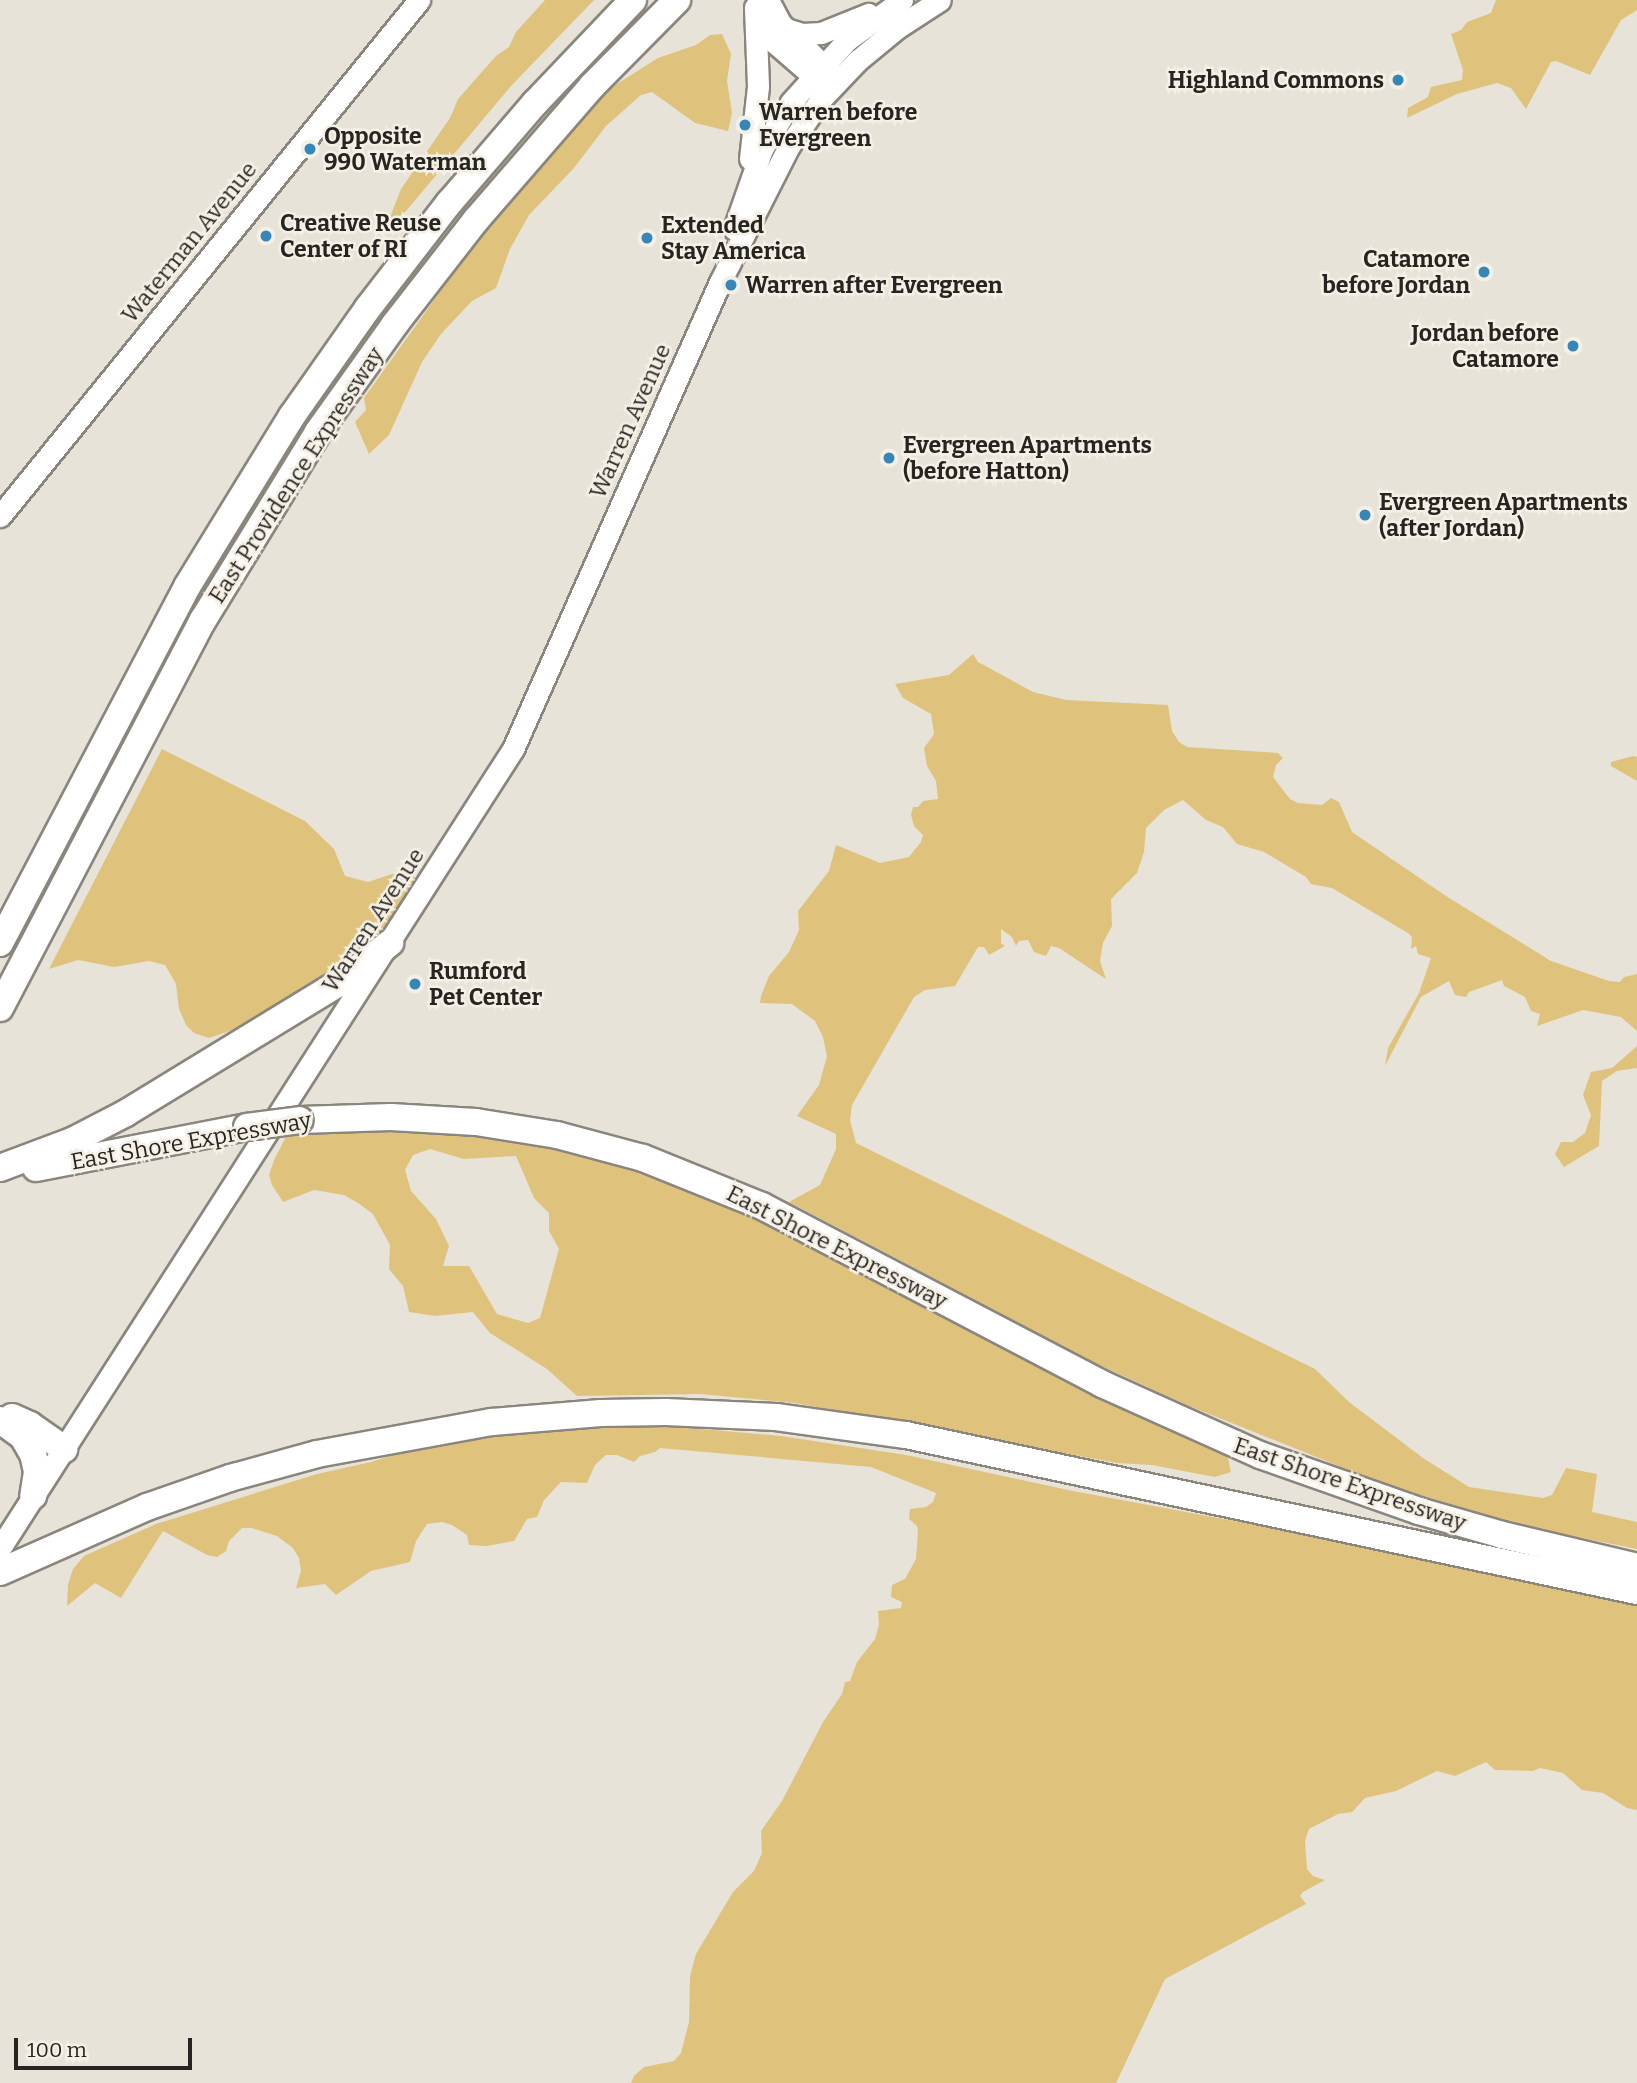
<!DOCTYPE html>
<html>
<head>
<meta charset="utf-8">
<style>
  body { margin:0 }
  #map { position:relative; width:1637px; height:2083px; overflow:hidden; background:#e7e3d9; font-family:Bitter,serif }
  div>[style] { position:absolute }
  .green>* { inset:0; background:#dfc37c }
  .roads { filter:drop-shadow(2px 0 #8a867d) drop-shadow(-2px 0 #8a867d) drop-shadow(0 2px #8a867d) drop-shadow(0 -2px #8a867d) }
  .secondary>* { height:21px; margin:-10.5px; padding:0 10.5px; transform-origin:10.5px; border-radius:10.5px; background:#fff }
  .highway>* { height:26px; margin:-13px; padding:0 13px; transform-origin:13px; border-radius:13px; background:#fff }
  .bridges { filter:drop-shadow(2px 0 #8a867d) drop-shadow(-2px 0 #8a867d) drop-shadow(0 2px #8a867d) drop-shadow(0 -2px #8a867d) }
  .highway-bridge>* { height:26px; margin:-13px; padding:0 13px; transform-origin:13px; border-radius:13px; background:#fff }
  .dots>* { width:19px; height:19px; translate:-50% -50%; box-sizing:border-box; border:4px solid #f5f0e6; border-radius:50% }
  span { translate:-50% -50%; white-space:nowrap; text-align:center; line-height:1.15; -webkit-text-stroke:5px #f5f0e6; paint-order:stroke }
  .poi-label { font-size:23px; color:#272521; font-weight:700 }
  .right { translate:-100% -50%; text-align:right }
  .left { translate:0 -50%; text-align:left }
  .street-label { font-size:23px; color:#272521 }
  .scale { position:absolute; left:14px; top:2038px; width:178px; height:32px; box-sizing:border-box; border:4px solid #272521; border-top:0; padding-left:9px; font-size:21px; line-height:24px; white-space:nowrap; color:#272521; -webkit-text-stroke:5px #f5f0e6; paint-order:stroke }
</style>
</head>
<body>
<div id="map">
  <div class="green">
    <i style="clip-path:polygon(545px 0,594px 0,511px 86px,406px 211px,385px 230px,401px 189px,450px 118px,458px 99px,496px 56px,509px 47px,516px 32px)"></i>
    <i style="clip-path:polygon(1496px 0,1637px 0,1637px 10px,1621px 20px,1590px 75px,1556px 61px,1551px 62px,1526px 109px,1511px 88px,1497px 83px,1457px 94px,1407px 118px,1408px 108px,1428px 97px,1431px 87px,1462px 80px,1463px 70px,1451px 34px,1461px 30px,1467px 22px,1491px 13px)"></i>
    <i style="clip-path:polygon(722px 34px,731px 54px,727px 81px,732px 113px,728px 131px,695px 123px,652px 92px,641px 95px,606px 126px,574px 168px,529px 215px,510px 249px,496px 288px,472px 301px,441px 334px,422px 362px,389px 435px,369px 454px,355px 422px,366px 410px,364px 398px,462px 261px,570px 128px,601px 94px,658px 58px,696px 45px,710px 35px)"></i>
    <i style="clip-path:polygon(973px 654px,978px 662px,1033px 692px,1066px 700px,1168px 705px,1172px 731px,1179px 742px,1187px 747px,1278px 753px,1283px 758px,1276px 765px,1273px 777px,1290px 799px,1298px 803px,1322px 805px,1331px 798px,1339px 802px,1352px 832px,1446px 896px,1551px 961px,1609px 981px,1620px 982px,1624px 977px,1637px 974px,1637px 1031px,1621px 1017px,1583px 1010px,1537px 1026px,1540px 1014px,1531px 1011px,1525px 997px,1504px 986px,1502px 980px,1469px 992px,1466px 997px,1455px 995px,1449px 981px,1421px 997px,1385px 1066px,1388px 1048px,1419px 993px,1431px 958px,1418px 954px,1416px 946px,1411px 949px,1412px 937px,1408px 933px,1332px 888px,1311px 884px,1306px 877px,1264px 852px,1237px 844px,1223px 827px,1206px 820px,1183px 800px,1164px 810px,1146px 828px,1144px 852px,1137px 873px,1111px 899px,1112px 926px,1103px 943px,1100px 961px,1106px 979px,1059px 948px,1051px 946px,1046px 956px,1034px 952px,1028px 940px,1019px 941px,1016px 946px,1012px 937px,1001px 929px,1001px 943px,1005px 946px,989px 955px,984px 947px,978px 947px,955px 986px,925px 990px,914px 997px,852px 1105px,850px 1120px,856px 1143px,1315px 1369px,1349px 1402px,1423px 1458px,1469px 1487px,1543px 1498px,1552px 1495px,1566px 1468px,1597px 1474px,1592px 1512px,1637px 1522px,1637px 1549px,1518px 1525px,1381px 1483px,1187px 1405px,1095px 1363px,789px 1202px,820px 1185px,836px 1149px,836px 1134px,797px 1116px,819px 1085px,827px 1056px,823px 1037px,815px 1021px,792px 1004px,760px 1003px,761px 996px,769px 976px,789px 952px,799px 930px,798px 911px,829px 871px,836px 845px,880px 863px,909px 857px,921px 842px,923px 835px,914px 826px,911px 815px,913px 807px,918px 807px,923px 801px,938px 799px,936px 781px,927px 766px,924px 748px,934px 734px,931px 714px,903px 698px,895px 684px,949px 675px)"></i>
    <i style="clip-path:polygon(162px 749px,305px 821px,334px 849px,345px 876px,368px 882px,392px 874px,409px 874px,419px 880px,392px 944px,238px 1028px,209px 1038px,194px 1033px,186px 1025px,179px 1009px,176px 984px,165px 965px,149px 961px,114px 967px,78px 960px,49px 969px)"></i>
    <i style="clip-path:polygon(1633px 756px,1637px 757px,1637px 781px,1611px 766px,1611px 762px)"></i>
    <i style="clip-path:polygon(1637px 1046px,1637px 1068px,1617px 1071px,1602px 1081px,1599px 1146px,1564px 1167px,1555px 1154px,1561px 1142px,1573px 1142px,1585px 1133px,1591px 1115px,1583px 1095px,1591px 1072px,1612px 1068px)"></i>
    <i style="clip-path:polygon(evenodd,441px 1127px,515px 1134px,672px 1175px,1200px 1441px,1228px 1458px,1231px 1472px,1215px 1477px,1152px 1465px,1117px 1463px,795px 1403px,700px 1394px,577px 1396px,547px 1369px,490px 1333px,473px 1312px,435px 1316px,409px 1312px,403px 1286px,389px 1269px,390px 1245px,373px 1214px,358px 1203px,344px 1195px,314px 1190px,283px 1202px,272px 1185px,269px 1175px,274px 1160px,289px 1131px,441px 1127px,430px 1149px,464px 1159px,516px 1156px,534px 1198px,549px 1213px,549px 1231px,559px 1249px,540px 1318px,528px 1323px,497px 1314px,469px 1266px,443px 1266px,449px 1246px,436px 1219px,411px 1191px,405px 1170px,413px 1155px,430px 1149px)"></i>
    <i style="clip-path:polygon(656px 1425px,781px 1436px,906px 1455px,1073px 1491px,1423px 1556px,1637px 1603px,1637px 1810px,1627px 1808px,1603px 1793px,1582px 1790px,1563px 1773px,1540px 1768px,1533px 1771px,1495px 1770px,1486px 1762px,1455px 1776px,1437px 1771px,1396px 1791px,1365px 1798px,1352px 1812px,1338px 1814px,1309px 1829px,1305px 1841px,1307px 1869px,1313px 1876px,1325px 1880px,1303px 1892px,1300px 1896px,1306px 1904px,1165px 1979px,1116px 2083px,631px 2083px,634px 2076px,644px 2067px,674px 2061px,681px 2053px,689px 2022px,690px 1976px,696px 1954px,733px 1892px,754px 1871px,762px 1853px,761px 1831px,782px 1801px,823px 1722px,842px 1694px,845px 1682px,850px 1681px,857px 1662px,875px 1639px,879px 1625px,878px 1611px,901px 1608px,902px 1602px,891px 1597px,892px 1585px,905px 1579px,916px 1559px,918px 1532px,917px 1526px,909px 1519px,910px 1509px,926px 1507px,933px 1502px,936px 1493px,871px 1467px,660px 1448px,655px 1452px,640px 1456px,634px 1462px,617px 1455px,606px 1455px,595px 1465px,587px 1483px,561px 1482px,544px 1500px,537px 1517px,527px 1519px,514px 1541px,487px 1546px,469px 1545px,467px 1535px,452px 1525px,442px 1522px,427px 1524px,416px 1541px,410px 1562px,371px 1571px,336px 1595px,325px 1584px,296px 1588px,301px 1571px,299px 1558px,293px 1548px,277px 1536px,252px 1528px,242px 1528px,229px 1541px,226px 1551px,217px 1557px,207px 1555px,163px 1531px,121px 1598px,95px 1583px,67px 1606px,68px 1584px,73px 1569px,84px 1556px,156px 1524px,317px 1474px,371px 1462px,425px 1445px,544px 1429px)"></i>
  </div>
  <div class="roads">
    <div class="secondary">
      <i style="left:768px;top:0;width:27px;rotate:62deg"></i>
      <i style="left:781px;top:24px;width:71px;rotate:44.4deg"></i>
      <i style="left:757px;top:16px;width:31px;rotate:57deg"></i>
      <i style="left:774px;top:42px;width:50px;rotate:41deg"></i>
      <i style="left:812px;top:75px;width:12px;rotate:24deg"></i>
      <i style="left:786px;top:29px;width:17px;rotate:17deg"></i>
      <i style="left:802px;top:34px;width:19px;rotate:-3deg"></i>
      <i style="left:821px;top:33px;width:51px;rotate:-22deg"></i>
      <i style="left:750px;top:159px;width:73px;rotate:-83.7deg"></i>
      <i style="left:758px;top:86px;width:79px;rotate:-92.2deg"></i>
      <i style="left:734px;top:229px;width:85px;rotate:-70.7deg"></i>
      <i style="left:762px;top:149px;width:55px;rotate:-58.3deg"></i>
      <i style="left:791px;top:102px;width:84px;rotate:-47.9deg"></i>
      <i style="left:847px;top:40px;width:68px;rotate:-36deg"></i>
      <i style="left:0;top:516px;width:665px;rotate:-50.92deg"></i>
      <i style="left:0;top:1548px;width:950px;rotate:-57.3deg"></i>
      <i style="left:513px;top:749px;width:511px;rotate:-66.09deg"></i>
      <i style="left:720px;top:282px;width:153px;rotate:-63.1deg"></i>
      <i style="left:789px;top:146px;width:57px;rotate:-55.8deg"></i>
      <i style="left:821px;top:99px;width:52px;rotate:-46.5deg"></i>
      <i style="left:857px;top:61px;width:52px;rotate:-39.5deg"></i>
      <i style="left:897px;top:28px;width:51px;rotate:-33.1deg"></i>
    </div>
    <div class="highway">
      <i style="left:0;top:943px;width:404px;rotate:-62.3deg"></i>
      <i style="left:188px;top:585px;width:198px;rotate:-58.4deg"></i>
      <i style="left:292px;top:416px;width:132px;rotate:-54.9deg"></i>
      <i style="left:368px;top:308px;width:133px;rotate:-52.4deg"></i>
      <i style="left:449px;top:203px;width:132px;rotate:-49.3deg"></i>
      <i style="left:535px;top:103px;width:142px;rotate:-46.4deg"></i>
      <i style="left:0;top:1008px;width:438px;rotate:-62.4deg"></i>
      <i style="left:203px;top:620px;width:220px;rotate:-58.5deg"></i>
      <i style="left:318px;top:432px;width:133px;rotate:-54.5deg"></i>
      <i style="left:395px;top:324px;width:132px;rotate:-52.1deg"></i>
      <i style="left:476px;top:220px;width:177px;rotate:-49.1deg"></i>
      <i style="left:592px;top:86px;width:121px;rotate:-45.3deg"></i>
      <i style="left:300px;top:1120px;width:91px;rotate:-1.9deg"></i>
      <i style="left:391px;top:1117px;width:85px;rotate:3.4deg"></i>
      <i style="left:476px;top:1122px;width:82px;rotate:9.1deg"></i>
      <i style="left:557px;top:1135px;width:89px;rotate:15deg"></i>
      <i style="left:643px;top:1158px;width:128px;rotate:22deg"></i>
      <i style="left:762px;top:1206px;width:384px;rotate:27.6deg"></i>
      <i style="left:1102px;top:1384px;width:173px;rotate:24.2deg"></i>
      <i style="left:1260px;top:1455px;width:169px;rotate:19.4deg"></i>
      <i style="left:1419px;top:1511px;width:86px;rotate:16.1deg"></i>
      <i style="left:1502px;top:1535px;width:139px;rotate:13.3deg"></i>
      <i style="left:0;top:1168px;width:77px;rotate:-20.6deg"></i>
      <i style="left:72px;top:1141px;width:61px;rotate:-27.4deg"></i>
      <i style="left:126px;top:1113px;width:252px;rotate:-31.4deg"></i>
      <i style="left:341px;top:982px;width:63px;rotate:-38.5deg"></i>
      <i style="left:36px;top:1168px;width:215px;rotate:-11deg"></i>
      <i style="left:12px;top:1417px;width:20px;rotate:24deg"></i>
      <i style="left:30px;top:1425px;width:42px;rotate:35.2deg"></i>
      <i style="left:0;top:1420px;width:29px;rotate:36deg"></i>
      <i style="left:23px;top:1437px;width:20px;rotate:60deg"></i>
      <i style="left:33px;top:1454px;width:18px;rotate:77deg"></i>
      <i style="left:37px;top:1472px;width:24px;rotate:99deg"></i>
      <i style="left:0;top:1572px;width:161px;rotate:-23.9deg"></i>
      <i style="left:147px;top:1507px;width:88px;rotate:-19.3deg"></i>
      <i style="left:230px;top:1478px;width:90px;rotate:-15.4deg"></i>
      <i style="left:317px;top:1454px;width:178px;rotate:-10.4deg"></i>
      <i style="left:492px;top:1422px;width:109px;rotate:-4.7deg"></i>
      <i style="left:601px;top:1413px;width:65px;rotate:-0.9deg"></i>
      <i style="left:666px;top:1412px;width:110px;rotate:2.6deg"></i>
      <i style="left:776px;top:1417px;width:131px;rotate:7.9deg"></i>
      <i style="left:906px;top:1435px;width:747px;rotate:12.05deg"></i>
    </div>
  </div>
  <div class="bridges">
    <div class="highway-bridge">
      <i style="left:247px;top:1127px;width:53px;rotate:-7.5deg"></i>
    </div>
  </div>
  <div class="dots">
    <i style="left:1398px;top:80px;background:#3687b8"></i>
    <i style="left:745px;top:125px;background:#3687b8"></i>
    <i style="left:310px;top:149px;background:#3687b8"></i>
    <i style="left:266px;top:236px;background:#3687b8"></i>
    <i style="left:647px;top:238px;background:#3687b8"></i>
    <i style="left:1484px;top:272px;background:#3687b8"></i>
    <i style="left:731px;top:285px;background:#3687b8"></i>
    <i style="left:1573px;top:346px;background:#3687b8"></i>
    <i style="left:889px;top:458px;background:#3687b8"></i>
    <i style="left:1365px;top:515px;background:#3687b8"></i>
    <i style="left:415px;top:984px;background:#3687b8"></i>
  </div>
  <div class="poi-label">
    <span class="right" style="left:1384px;top:80px">Highland Commons</span>
    <span class="left" style="left:759px;top:125px">Warren before<br>Evergreen</span>
    <span class="left" style="left:324px;top:149px">Opposite<br>990 Waterman</span>
    <span class="left" style="left:280px;top:236px">Creative Reuse<br>Center of RI</span>
    <span class="left" style="left:661px;top:238px">Extended<br>Stay America</span>
    <span class="right" style="left:1470px;top:272px">Catamore<br>before Jordan</span>
    <span class="left" style="left:745px;top:285px">Warren after Evergreen</span>
    <span class="right" style="left:1559px;top:346px">Jordan before<br>Catamore</span>
    <span class="left" style="left:903px;top:458px">Evergreen Apartments<br>(before Hatton)</span>
    <span class="left" style="left:1379px;top:515px">Evergreen Apartments<br>(after Jordan)</span>
    <span class="left" style="left:429px;top:984px">Rumford<br>Pet Center</span>
  </div>
  <div class="street-label">
    <span style="left:189px;top:242px;rotate:-51deg">Waterman Avenue</span>
    <span style="left:630px;top:421px;rotate:-66deg">Warren Avenue</span>
    <span style="left:296px;top:475px;rotate:-57deg">East Providence Expressway</span>
    <span style="left:373px;top:920px;rotate:-57deg">Warren Avenue</span>
    <span style="left:191px;top:1141px;rotate:-10deg">East Shore Expressway</span>
    <span style="left:837px;top:1247px;rotate:27deg">East Shore Expressway</span>
    <span style="left:1350px;top:1484px;rotate:19deg">East Shore Expressway</span>
  </div>
  <div class="scale">100 m</div>
</div>
</body>
</html>
